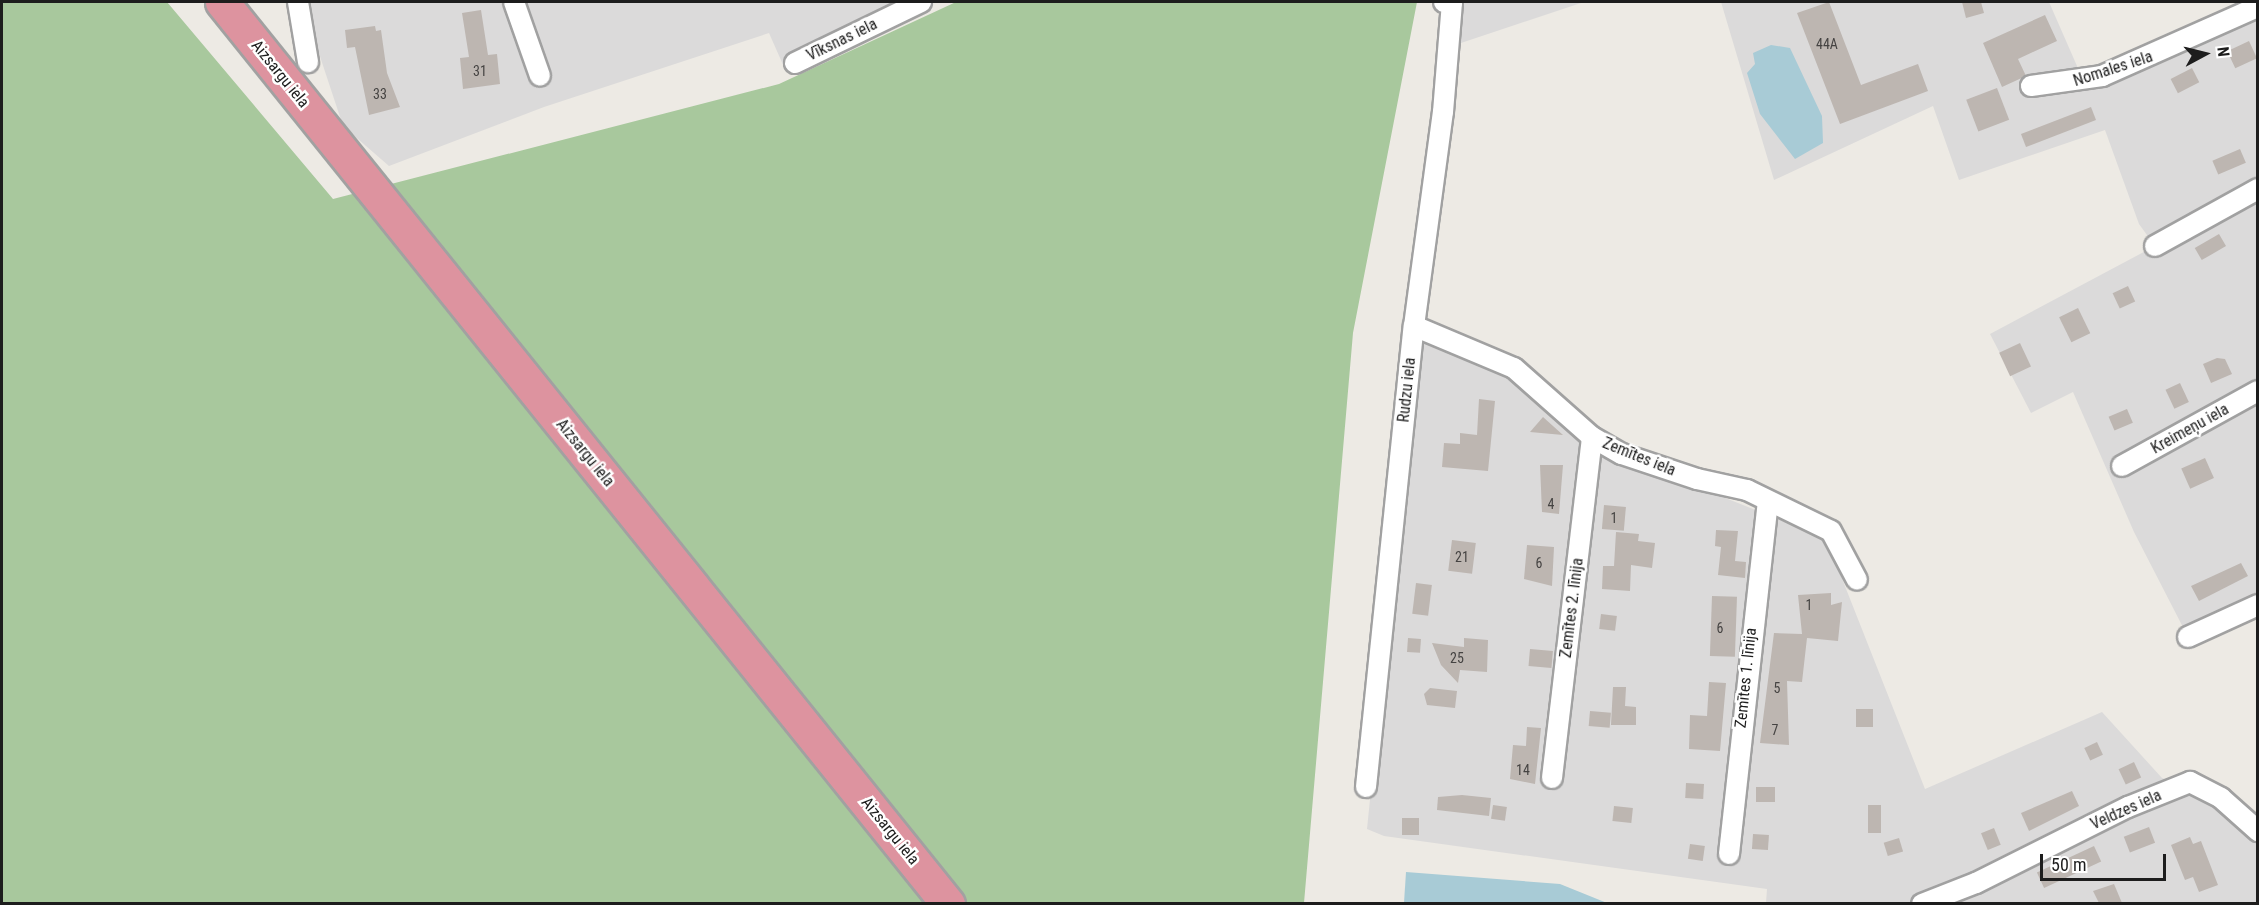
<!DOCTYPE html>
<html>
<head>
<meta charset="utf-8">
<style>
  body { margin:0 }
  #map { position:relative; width:2259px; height:905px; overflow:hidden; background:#edeae4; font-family:"Roboto Condensed",sans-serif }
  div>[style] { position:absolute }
  .residential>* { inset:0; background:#dbdada }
  .forest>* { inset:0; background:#a8c89d }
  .water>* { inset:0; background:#a8cbd6 }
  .building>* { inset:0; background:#bdb6b1; transform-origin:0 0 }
  .roads { filter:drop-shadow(2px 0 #a1a1a1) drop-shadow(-2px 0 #a1a1a1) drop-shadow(0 2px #a1a1a1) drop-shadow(0 -2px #a1a1a1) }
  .street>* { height:20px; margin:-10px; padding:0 10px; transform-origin:10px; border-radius:10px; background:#fff }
  .highway>* { height:33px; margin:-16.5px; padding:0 16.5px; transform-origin:16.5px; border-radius:16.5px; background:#dd939f }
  span { translate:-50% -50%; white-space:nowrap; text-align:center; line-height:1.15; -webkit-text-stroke:5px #fff; paint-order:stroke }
  .number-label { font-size:14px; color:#454342 }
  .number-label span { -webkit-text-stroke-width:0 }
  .street-label { font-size:16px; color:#1d1d1d }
  .frame { position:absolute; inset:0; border:3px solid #1d1d1d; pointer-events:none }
  .north { position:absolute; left:2175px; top:24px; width:60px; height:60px; -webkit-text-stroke:4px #fff; paint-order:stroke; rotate:83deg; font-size:16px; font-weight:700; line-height:24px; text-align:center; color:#1d1d1d }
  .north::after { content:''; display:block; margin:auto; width:21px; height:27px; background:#1d1d1d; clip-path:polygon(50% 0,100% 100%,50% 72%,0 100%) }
  .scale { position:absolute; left:2040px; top:854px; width:126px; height:27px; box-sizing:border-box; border:3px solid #1d1d1d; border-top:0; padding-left:8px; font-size:18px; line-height:21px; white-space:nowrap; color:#1d1d1d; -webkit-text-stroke:4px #fff; paint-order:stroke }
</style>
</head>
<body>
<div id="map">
  <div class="residential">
    <i style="clip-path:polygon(302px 2px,920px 2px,784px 67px,769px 33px,544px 107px,389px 166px,343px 126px)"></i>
    <i style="clip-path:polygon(1450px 2px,1584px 2px,1449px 47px)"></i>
    <i style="clip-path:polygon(1721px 2px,2049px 2px,2084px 82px,2257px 7px,2257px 603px,2188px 637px,2134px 532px,2073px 392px,2031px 413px,1990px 334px,2155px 246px,2139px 224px,2105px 130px,1959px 180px,1933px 106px,1774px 180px)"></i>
    <i style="clip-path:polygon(1417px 339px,1487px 362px,1597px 447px,1826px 538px,1925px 789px,2102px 712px,2162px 778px,2207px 794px,2257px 836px,2257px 903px,1766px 903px,1767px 889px,1384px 836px,1367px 829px)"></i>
  </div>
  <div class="forest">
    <i style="clip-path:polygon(2px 2px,167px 2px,333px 199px,779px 84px,956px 2px,1417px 2px,1353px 333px,1304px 903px,2px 904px)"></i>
  </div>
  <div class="water">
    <i style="clip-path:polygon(1771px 45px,1790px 48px,1822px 116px,1823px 143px,1795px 159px,1760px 114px,1747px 73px,1755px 64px,1753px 53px)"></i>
    <i style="clip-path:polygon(1406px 872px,1560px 884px,1607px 903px,1404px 903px)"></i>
  </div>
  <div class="building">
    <i style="clip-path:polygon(1829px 2px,1861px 85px,1918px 64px,1928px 91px,1840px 124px,1797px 13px)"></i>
    <i style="clip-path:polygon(1962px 2px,1981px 2px,1984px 13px,1966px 18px)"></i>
    <i style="clip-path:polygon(481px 10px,488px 55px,497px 54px,500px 84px,463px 89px,460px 58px,469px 57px,462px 13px)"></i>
    <i style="clip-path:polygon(2045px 15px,2057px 41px,2018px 59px,2026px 76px,2002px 87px,1983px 43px)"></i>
    <i style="clip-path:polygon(375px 26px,376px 31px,381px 30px,387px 73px,400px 107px,369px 115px,355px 47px,347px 48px,345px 30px)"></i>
    <i style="left:2249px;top:41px;width:19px;height:24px;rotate:65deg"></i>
    <i style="left:2192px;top:68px;width:16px;height:24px;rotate:63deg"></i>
    <i style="left:1997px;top:88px;width:34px;height:33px;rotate:69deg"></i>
    <i style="left:2091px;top:107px;width:14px;height:75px;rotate:69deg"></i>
    <i style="left:2240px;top:149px;width:15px;height:30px;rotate:67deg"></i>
    <i style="left:2219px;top:234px;width:14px;height:28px;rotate:60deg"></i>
    <i style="left:2128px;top:286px;width:17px;height:17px;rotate:65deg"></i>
    <i style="left:2078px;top:308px;width:28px;height:21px;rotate:64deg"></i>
    <i style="left:2020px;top:343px;width:26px;height:23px;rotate:65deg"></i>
    <i style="clip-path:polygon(2217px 358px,2225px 359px,2232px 374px,2211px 383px,2203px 364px)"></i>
    <i style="left:2180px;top:383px;width:21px;height:16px;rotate:65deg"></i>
    <i style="clip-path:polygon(1479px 399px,1495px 401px,1488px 471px,1442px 467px,1444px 443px,1460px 444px,1460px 433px,1477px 435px)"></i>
    <i style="left:2127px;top:409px;width:15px;height:20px;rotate:67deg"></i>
    <i style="clip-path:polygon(1543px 417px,1563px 435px,1530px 432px)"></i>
    <i style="left:2205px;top:458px;width:22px;height:26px;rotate:66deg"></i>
    <i style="clip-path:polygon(1540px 465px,1563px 465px,1559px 514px,1542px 512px)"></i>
    <i style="left:1604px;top:505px;width:22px;height:24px;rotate:5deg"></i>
    <i style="clip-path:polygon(1716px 530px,1738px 531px,1735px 561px,1746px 562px,1745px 578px,1718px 575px,1721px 547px,1715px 546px)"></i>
    <i style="clip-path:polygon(1616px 532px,1639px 534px,1638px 541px,1655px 543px,1652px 568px,1631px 565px,1630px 591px,1602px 589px,1603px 566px,1614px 566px)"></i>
    <i style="left:1452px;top:540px;width:24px;height:31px;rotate:7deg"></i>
    <i style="clip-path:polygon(1527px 545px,1554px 547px,1552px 586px,1524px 579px)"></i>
    <i style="clip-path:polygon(2241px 563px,2248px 576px,2199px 601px,2191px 586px)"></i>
    <i style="left:1416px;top:583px;width:16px;height:31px;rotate:7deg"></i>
    <i style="clip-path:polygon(1831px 593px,1831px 605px,1842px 602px,1838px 641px,1807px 638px,1802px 682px,1787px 681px,1789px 745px,1760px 743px,1774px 633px,1802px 634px,1798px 595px)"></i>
    <i style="left:1712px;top:596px;width:25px;height:60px;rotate:2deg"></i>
    <i style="left:1601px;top:614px;width:16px;height:15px;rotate:7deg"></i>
    <i style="left:1408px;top:638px;width:13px;height:14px;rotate:4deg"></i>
    <i style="clip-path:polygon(1464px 638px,1488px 640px,1487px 672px,1460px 670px,1458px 683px,1441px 665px,1432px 643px,1464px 647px)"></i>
    <i style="left:1530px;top:649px;width:23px;height:17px;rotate:5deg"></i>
    <i style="clip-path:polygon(1709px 682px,1726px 683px,1720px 751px,1689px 749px,1690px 715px,1707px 716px)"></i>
    <i style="clip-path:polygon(1613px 687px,1626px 687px,1625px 706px,1636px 707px,1636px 725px,1611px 725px)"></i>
    <i style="clip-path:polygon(1430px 688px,1457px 691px,1455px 708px,1427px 705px,1424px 694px)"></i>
    <i style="left:1856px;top:709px;width:17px;height:18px"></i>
    <i style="left:1590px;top:711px;width:21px;height:15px;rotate:5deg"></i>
    <i style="clip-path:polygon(1527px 727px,1541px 728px,1535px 784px,1510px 779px,1513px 745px,1526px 746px)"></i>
    <i style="left:2097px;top:742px;width:14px;height:14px;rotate:65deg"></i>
    <i style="left:2134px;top:762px;width:17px;height:17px;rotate:65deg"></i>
    <i style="left:1686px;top:783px;width:18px;height:15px;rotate:3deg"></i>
    <i style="left:1756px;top:787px;width:19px;height:15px"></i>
    <i style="clip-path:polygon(2072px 791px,2079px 806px,2029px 831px,2021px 813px)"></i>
    <i style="clip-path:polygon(1462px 795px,1491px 798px,1489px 816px,1437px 810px,1438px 797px)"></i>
    <i style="left:1493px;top:805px;width:14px;height:14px;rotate:8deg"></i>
    <i style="left:1868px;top:805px;width:13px;height:28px"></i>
    <i style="left:1614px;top:806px;width:19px;height:15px;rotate:6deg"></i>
    <i style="left:1402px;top:818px;width:17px;height:17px"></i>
    <i style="left:2149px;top:827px;width:17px;height:27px;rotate:69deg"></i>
    <i style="left:1994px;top:828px;width:18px;height:14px;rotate:68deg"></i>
    <i style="left:1753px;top:834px;width:16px;height:15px;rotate:4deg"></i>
    <i style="clip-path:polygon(2190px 837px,2193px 844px,2201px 841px,2218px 885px,2199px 892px,2193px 877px,2185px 880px,2171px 845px)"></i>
    <i style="left:1899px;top:838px;width:14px;height:16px;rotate:73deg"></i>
    <i style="left:1690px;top:844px;width:15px;height:15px;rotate:8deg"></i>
    <i style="left:2094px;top:846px;width:17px;height:63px;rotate:65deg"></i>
    <i style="clip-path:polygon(2114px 884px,2122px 903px,2099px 903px,2093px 891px)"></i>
  </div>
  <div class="roads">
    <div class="street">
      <i style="left:298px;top:2px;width:61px;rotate:80.5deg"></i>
      <i style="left:514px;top:2px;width:78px;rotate:70.6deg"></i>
      <i style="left:795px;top:63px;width:140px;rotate:-25.8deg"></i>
      <i style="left:2031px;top:86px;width:72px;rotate:-8deg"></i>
      <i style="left:2102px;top:76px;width:171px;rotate:-23.9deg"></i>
      <i style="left:2155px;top:246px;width:118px;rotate:-29deg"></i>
      <i style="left:1414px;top:326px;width:108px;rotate:22.8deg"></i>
      <i style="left:1514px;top:368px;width:104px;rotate:41.5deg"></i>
      <i style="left:1592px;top:437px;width:34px;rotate:30deg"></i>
      <i style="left:1622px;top:454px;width:79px;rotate:18.4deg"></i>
      <i style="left:1697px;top:479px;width:51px;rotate:12.4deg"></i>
      <i style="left:1747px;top:490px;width:93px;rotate:26deg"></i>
      <i style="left:1831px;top:531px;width:55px;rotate:62deg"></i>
      <i style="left:2122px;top:466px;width:155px;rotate:-28.9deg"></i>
      <i style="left:2188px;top:637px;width:77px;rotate:-24.6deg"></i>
      <i style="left:1552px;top:778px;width:343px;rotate:-83.3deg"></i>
      <i style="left:1366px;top:787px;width:463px;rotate:-84.1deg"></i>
      <i style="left:1414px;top:326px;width:216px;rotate:-82.3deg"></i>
      <i style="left:1443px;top:112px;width:109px;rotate:-85.3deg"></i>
      <i style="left:1452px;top:3px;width:8px;rotate:-173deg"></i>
      <i style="left:1729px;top:854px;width:353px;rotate:-83.7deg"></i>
      <i style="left:1922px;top:904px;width:58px;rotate:-21.3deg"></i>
      <i style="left:1976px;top:883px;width:170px;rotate:-26.6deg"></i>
      <i style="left:2128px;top:807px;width:67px;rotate:-22deg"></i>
      <i style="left:2190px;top:782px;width:35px;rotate:27deg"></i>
      <i style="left:2221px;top:798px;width:50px;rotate:41.7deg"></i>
    </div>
    <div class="highway">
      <i style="left:222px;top:2px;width:1158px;rotate:51.17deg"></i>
    </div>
  </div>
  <div class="number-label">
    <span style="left:1827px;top:44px">44A</span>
    <span style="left:480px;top:71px">31</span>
    <span style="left:380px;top:94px">33</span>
    <span style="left:1551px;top:504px">4</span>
    <span style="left:1614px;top:518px">1</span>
    <span style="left:1462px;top:557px">21</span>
    <span style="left:1539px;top:563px">6</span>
    <span style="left:1809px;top:605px">1</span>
    <span style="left:1720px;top:628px">6</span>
    <span style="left:1457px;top:658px">25</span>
    <span style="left:1777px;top:688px">5</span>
    <span style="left:1775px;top:730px">7</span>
    <span style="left:1523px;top:770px">14</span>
  </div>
  <div class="street-label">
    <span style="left:842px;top:40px;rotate:-26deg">Vīksnas iela</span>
    <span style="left:2113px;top:69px;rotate:-18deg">Nomales iela</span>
    <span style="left:280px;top:74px;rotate:51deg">Aizsargu iela</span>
    <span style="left:1407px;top:390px;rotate:-84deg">Rudzu iela</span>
    <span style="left:2190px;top:429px;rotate:-29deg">Kreimeņu iela</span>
    <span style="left:585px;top:453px;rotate:51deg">Aizsargu iela</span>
    <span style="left:1639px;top:457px;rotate:22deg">Zemītes iela</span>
    <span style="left:1572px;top:608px;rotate:-83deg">Zemītes 2. līnija</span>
    <span style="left:1746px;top:678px;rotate:-84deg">Zemītes 1. līnija</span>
    <span style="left:2126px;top:810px;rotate:-24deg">Veldzes iela</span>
    <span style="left:890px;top:831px;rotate:51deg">Aizsargu iela</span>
  </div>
  <div class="frame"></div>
  <div class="north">N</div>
  <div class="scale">50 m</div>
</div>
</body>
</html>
